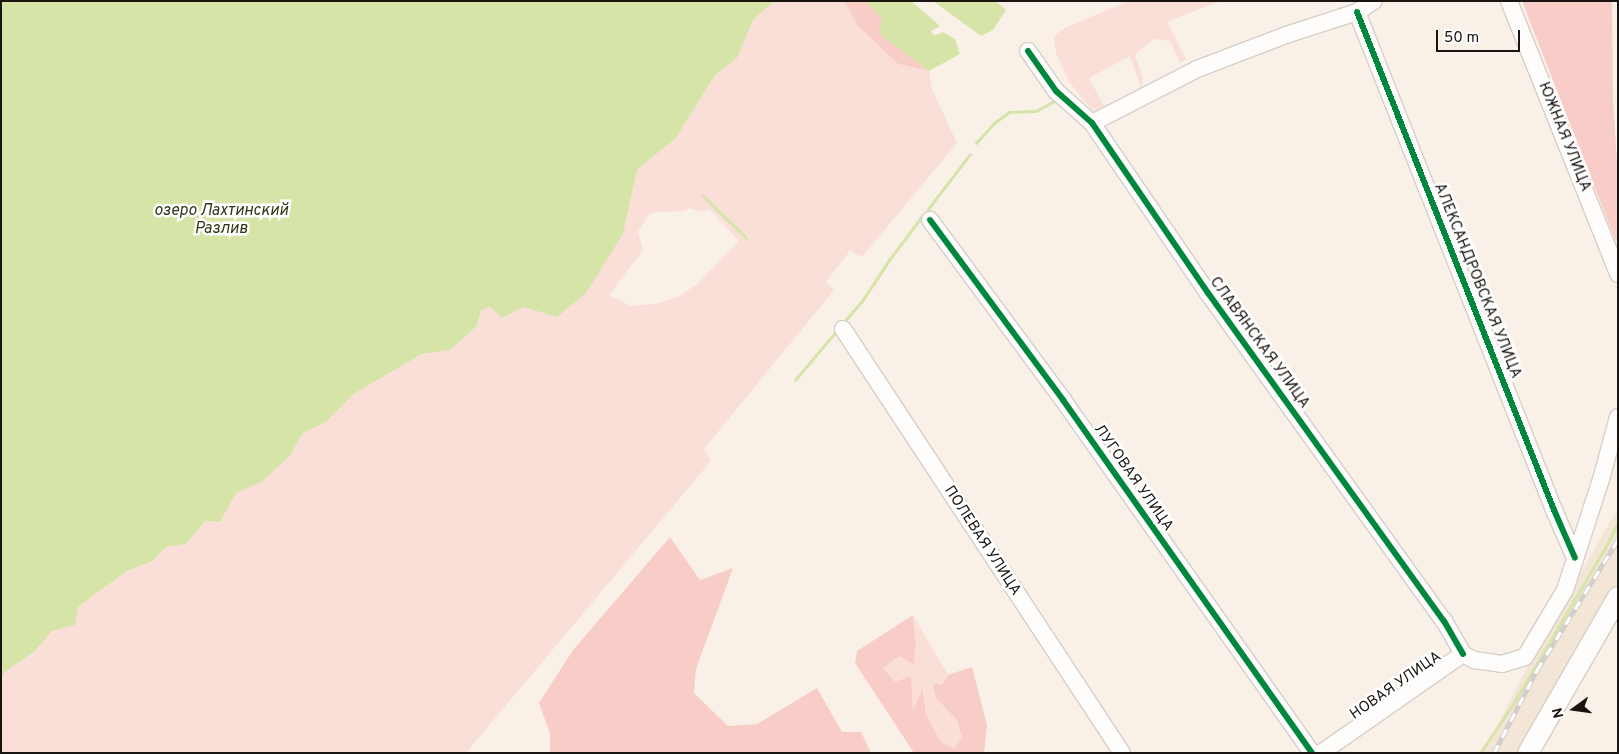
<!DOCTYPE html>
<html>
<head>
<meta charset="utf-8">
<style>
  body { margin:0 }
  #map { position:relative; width:1619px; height:754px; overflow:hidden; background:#f9f1e8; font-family:Overpass,sans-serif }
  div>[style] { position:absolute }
  .built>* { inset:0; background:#f3e6d6 }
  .green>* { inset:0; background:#fadfd9 }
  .forest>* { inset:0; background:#f8cdc7 }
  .water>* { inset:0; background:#d6e4a8 }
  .stream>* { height:3px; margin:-1.5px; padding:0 1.5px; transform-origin:1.5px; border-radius:1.5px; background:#d6e4a8 }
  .roads { filter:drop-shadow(1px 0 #d6cfc8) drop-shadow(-1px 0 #d6cfc8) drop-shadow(0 1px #d6cfc8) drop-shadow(0 -1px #d6cfc8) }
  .minor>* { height:16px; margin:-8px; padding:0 8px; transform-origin:8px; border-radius:8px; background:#fefdfc }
  .major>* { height:20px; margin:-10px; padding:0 10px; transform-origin:10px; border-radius:10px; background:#fefdfc }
  .rail>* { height:5px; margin-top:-2.5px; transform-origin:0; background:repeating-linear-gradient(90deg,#fff 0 9px,#d2cfcd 0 18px); box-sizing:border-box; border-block:1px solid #d2cfcd }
  .cycleway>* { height:6px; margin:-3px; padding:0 3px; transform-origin:3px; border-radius:3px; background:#00873e }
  span { translate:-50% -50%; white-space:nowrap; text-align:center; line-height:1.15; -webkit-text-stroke:5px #fff; paint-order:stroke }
  .street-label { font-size:15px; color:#19140f }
  .water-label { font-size:16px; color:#2f3715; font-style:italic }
  .frame { position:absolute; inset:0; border:2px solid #19140f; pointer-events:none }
  .north { position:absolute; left:1549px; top:684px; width:50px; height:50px; -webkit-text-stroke:4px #fff; paint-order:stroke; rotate:256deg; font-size:14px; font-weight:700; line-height:20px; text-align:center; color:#19140f }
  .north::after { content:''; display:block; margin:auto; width:18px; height:22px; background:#19140f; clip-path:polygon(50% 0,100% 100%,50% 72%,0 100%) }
  .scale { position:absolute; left:1436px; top:30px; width:84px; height:22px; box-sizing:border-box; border:2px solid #19140f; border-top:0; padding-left:6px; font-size:15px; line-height:18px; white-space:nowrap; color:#19140f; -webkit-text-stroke:4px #fff; paint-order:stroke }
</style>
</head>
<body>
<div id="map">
  <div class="built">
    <i style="clip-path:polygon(1618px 508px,1618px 582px,1519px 753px,1483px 753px,1536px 650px)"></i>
  </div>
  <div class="green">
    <i style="clip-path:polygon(evenodd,774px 1px,844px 1px,857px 25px,898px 64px,929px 71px,932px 89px,957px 143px,862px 257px,850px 251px,826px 282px,834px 290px,704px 449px,711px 461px,466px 753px,1px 753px,1px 679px,5px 672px,35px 651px,52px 631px,74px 625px,78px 607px,127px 571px,153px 561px,166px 547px,186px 544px,205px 521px,220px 522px,236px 493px,261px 481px,289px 457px,303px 433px,326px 422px,355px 393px,422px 354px,450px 350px,477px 326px,481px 310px,490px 307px,502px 318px,523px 307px,557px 317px,623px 234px,637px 170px,676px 138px,715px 75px,737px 58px,753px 20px,774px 1px,690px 208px,701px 212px,709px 209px,739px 241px,698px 283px,680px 296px,656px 304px,631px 306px,609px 295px,643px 250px,638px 232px,650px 213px,685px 211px,690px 208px)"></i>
    <i style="clip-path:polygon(1129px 1px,1221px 1px,1167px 22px,1186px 59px,1180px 63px,1170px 41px,1154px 39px,1135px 54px,1143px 79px,1141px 88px,1130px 56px,1089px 78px,1104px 106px,1093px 111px,1069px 82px,1056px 53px,1054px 36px,1066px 27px)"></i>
    <i style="clip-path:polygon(913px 615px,948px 675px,942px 685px,932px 683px,936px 698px,957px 720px,962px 738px,954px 749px,941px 742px,926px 714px,924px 689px,913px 710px,911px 676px,895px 683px,883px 668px,900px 656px,914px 664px,916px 643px)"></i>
  </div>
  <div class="forest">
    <i style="clip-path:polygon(844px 1px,865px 1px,883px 19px,880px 34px,929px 71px,898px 64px,857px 25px)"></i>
    <i style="clip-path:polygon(1522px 1px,1612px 1px,1613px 99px,1618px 179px,1618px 238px,1616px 242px)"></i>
    <i style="clip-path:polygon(670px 537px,700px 580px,733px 568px,696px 669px,694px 693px,728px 726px,757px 724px,817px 688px,842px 732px,861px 732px,871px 753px,550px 753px,550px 734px,539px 703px,573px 650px)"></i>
    <i style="clip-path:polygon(913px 615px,916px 643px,914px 665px,900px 656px,883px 668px,895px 682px,911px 676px,913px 710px,923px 688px,926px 714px,941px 742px,954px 749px,962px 738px,957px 720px,936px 698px,932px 683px,942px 685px,948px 675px,972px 667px,987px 725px,984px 753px,914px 753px,855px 663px,857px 651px)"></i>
  </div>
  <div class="water">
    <i style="clip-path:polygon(1px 1px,774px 1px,753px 20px,737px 58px,715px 75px,676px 138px,637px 170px,623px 234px,586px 293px,557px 317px,523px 307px,502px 318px,490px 307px,481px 310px,477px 326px,450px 350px,422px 354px,355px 393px,326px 422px,303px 433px,289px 457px,261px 482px,236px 493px,220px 522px,205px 521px,186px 544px,166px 547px,153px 561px,127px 571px,78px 607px,75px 625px,52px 631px,35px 651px,5px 672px,1px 679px)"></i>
    <i style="clip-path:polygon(865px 1px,911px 1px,940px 26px,931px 31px,934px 36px,943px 32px,955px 39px,960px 54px,929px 71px,879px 34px,882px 19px)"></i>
    <i style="clip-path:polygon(933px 1px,996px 1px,1006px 10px,993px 30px,981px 36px)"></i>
  </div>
  <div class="stream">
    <i style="left:976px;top:143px;width:27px;rotate:-48deg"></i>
    <i style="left:994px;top:123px;width:19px;rotate:-36deg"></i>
    <i style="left:1009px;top:112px;width:27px;rotate:-2deg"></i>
    <i style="left:1036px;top:111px;width:21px;rotate:-29deg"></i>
    <i style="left:703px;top:196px;width:60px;rotate:44.3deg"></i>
    <i style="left:928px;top:209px;width:69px;rotate:-52.6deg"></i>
    <i style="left:842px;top:324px;width:30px;rotate:-49deg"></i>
    <i style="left:862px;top:301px;width:49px;rotate:-56.6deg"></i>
    <i style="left:889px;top:260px;width:55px;rotate:-53.1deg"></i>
    <i style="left:795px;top:380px;width:67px;rotate:-49.9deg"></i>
    <i style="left:1480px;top:753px;width:59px;rotate:-56deg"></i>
    <i style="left:1513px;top:704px;width:181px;rotate:-59.5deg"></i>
    <i style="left:1605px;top:548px;width:29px;rotate:-63deg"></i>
  </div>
  <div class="roads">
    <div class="minor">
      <i style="left:1509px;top:1px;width:294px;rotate:68.2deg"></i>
      <i style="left:1357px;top:12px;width:536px;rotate:68.42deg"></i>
      <i style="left:1554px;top:510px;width:52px;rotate:66.4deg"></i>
      <i style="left:1028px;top:51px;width:49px;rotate:55deg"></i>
      <i style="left:1056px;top:91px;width:48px;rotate:41.6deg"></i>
      <i style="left:1092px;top:123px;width:206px;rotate:55.7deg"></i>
      <i style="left:1208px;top:293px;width:404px;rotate:54.3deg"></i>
      <i style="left:1444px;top:621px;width:38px;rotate:60deg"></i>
      <i style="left:1092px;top:123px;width:118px;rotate:-27.2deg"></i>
      <i style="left:1197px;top:69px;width:95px;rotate:-20.9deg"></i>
      <i style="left:1286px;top:35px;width:75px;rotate:-17.9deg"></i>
      <i style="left:1357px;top:12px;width:20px;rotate:-33deg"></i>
      <i style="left:930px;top:220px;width:224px;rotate:53.5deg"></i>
      <i style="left:1063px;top:400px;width:432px;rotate:54.8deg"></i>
      <i style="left:843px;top:329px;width:508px;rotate:56.65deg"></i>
      <i style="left:1321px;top:753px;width:173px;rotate:-34.9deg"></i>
      <i style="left:1463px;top:654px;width:13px;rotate:29deg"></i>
      <i style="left:1474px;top:660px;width:28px;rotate:8deg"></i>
      <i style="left:1502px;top:664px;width:24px;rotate:-17deg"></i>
      <i style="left:1525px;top:657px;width:78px;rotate:-59.2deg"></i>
      <i style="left:1565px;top:590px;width:120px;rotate:-72deg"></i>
      <i style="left:1602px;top:476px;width:61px;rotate:-74.8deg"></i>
    </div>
    <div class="major">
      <i style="left:1528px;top:753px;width:180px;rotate:-60deg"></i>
    </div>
  </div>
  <div class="rail">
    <i style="left:1494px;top:753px;width:93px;rotate:-62.6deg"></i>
    <i style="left:1537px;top:670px;width:153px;rotate:-58.1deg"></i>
  </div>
  <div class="cycleway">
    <i style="left:1357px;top:12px;width:536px;rotate:68.42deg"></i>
    <i style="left:1554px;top:510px;width:52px;rotate:66.4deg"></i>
    <i style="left:1028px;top:51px;width:49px;rotate:55deg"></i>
    <i style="left:1056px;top:91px;width:48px;rotate:41.6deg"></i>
    <i style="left:1092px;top:123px;width:206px;rotate:55.7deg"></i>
    <i style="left:1208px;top:293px;width:404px;rotate:54.3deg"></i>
    <i style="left:1444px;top:621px;width:38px;rotate:60deg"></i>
    <i style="left:930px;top:220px;width:224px;rotate:53.5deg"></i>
    <i style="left:1063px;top:400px;width:432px;rotate:54.8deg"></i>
  </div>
  <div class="street-label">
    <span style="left:1564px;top:137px;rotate:68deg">ЮЖНАЯ УЛИЦА</span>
    <span style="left:1477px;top:281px;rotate:68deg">АЛЕКСАНДРОВСКАЯ УЛИЦА</span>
    <span style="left:1259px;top:343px;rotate:54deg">СЛАВЯНСКАЯ УЛИЦА</span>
    <span style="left:1133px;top:478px;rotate:55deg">ЛУГОВАЯ УЛИЦА</span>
    <span style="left:982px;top:541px;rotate:57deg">ПОЛЕВАЯ УЛИЦА</span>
    <span style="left:1396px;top:686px;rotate:-35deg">НОВАЯ УЛИЦА</span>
  </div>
  <div class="water-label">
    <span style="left:221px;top:220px">озеро Лахтинский<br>Разлив</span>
  </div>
  <div class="frame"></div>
  <div class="north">N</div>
  <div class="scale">50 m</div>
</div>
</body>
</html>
